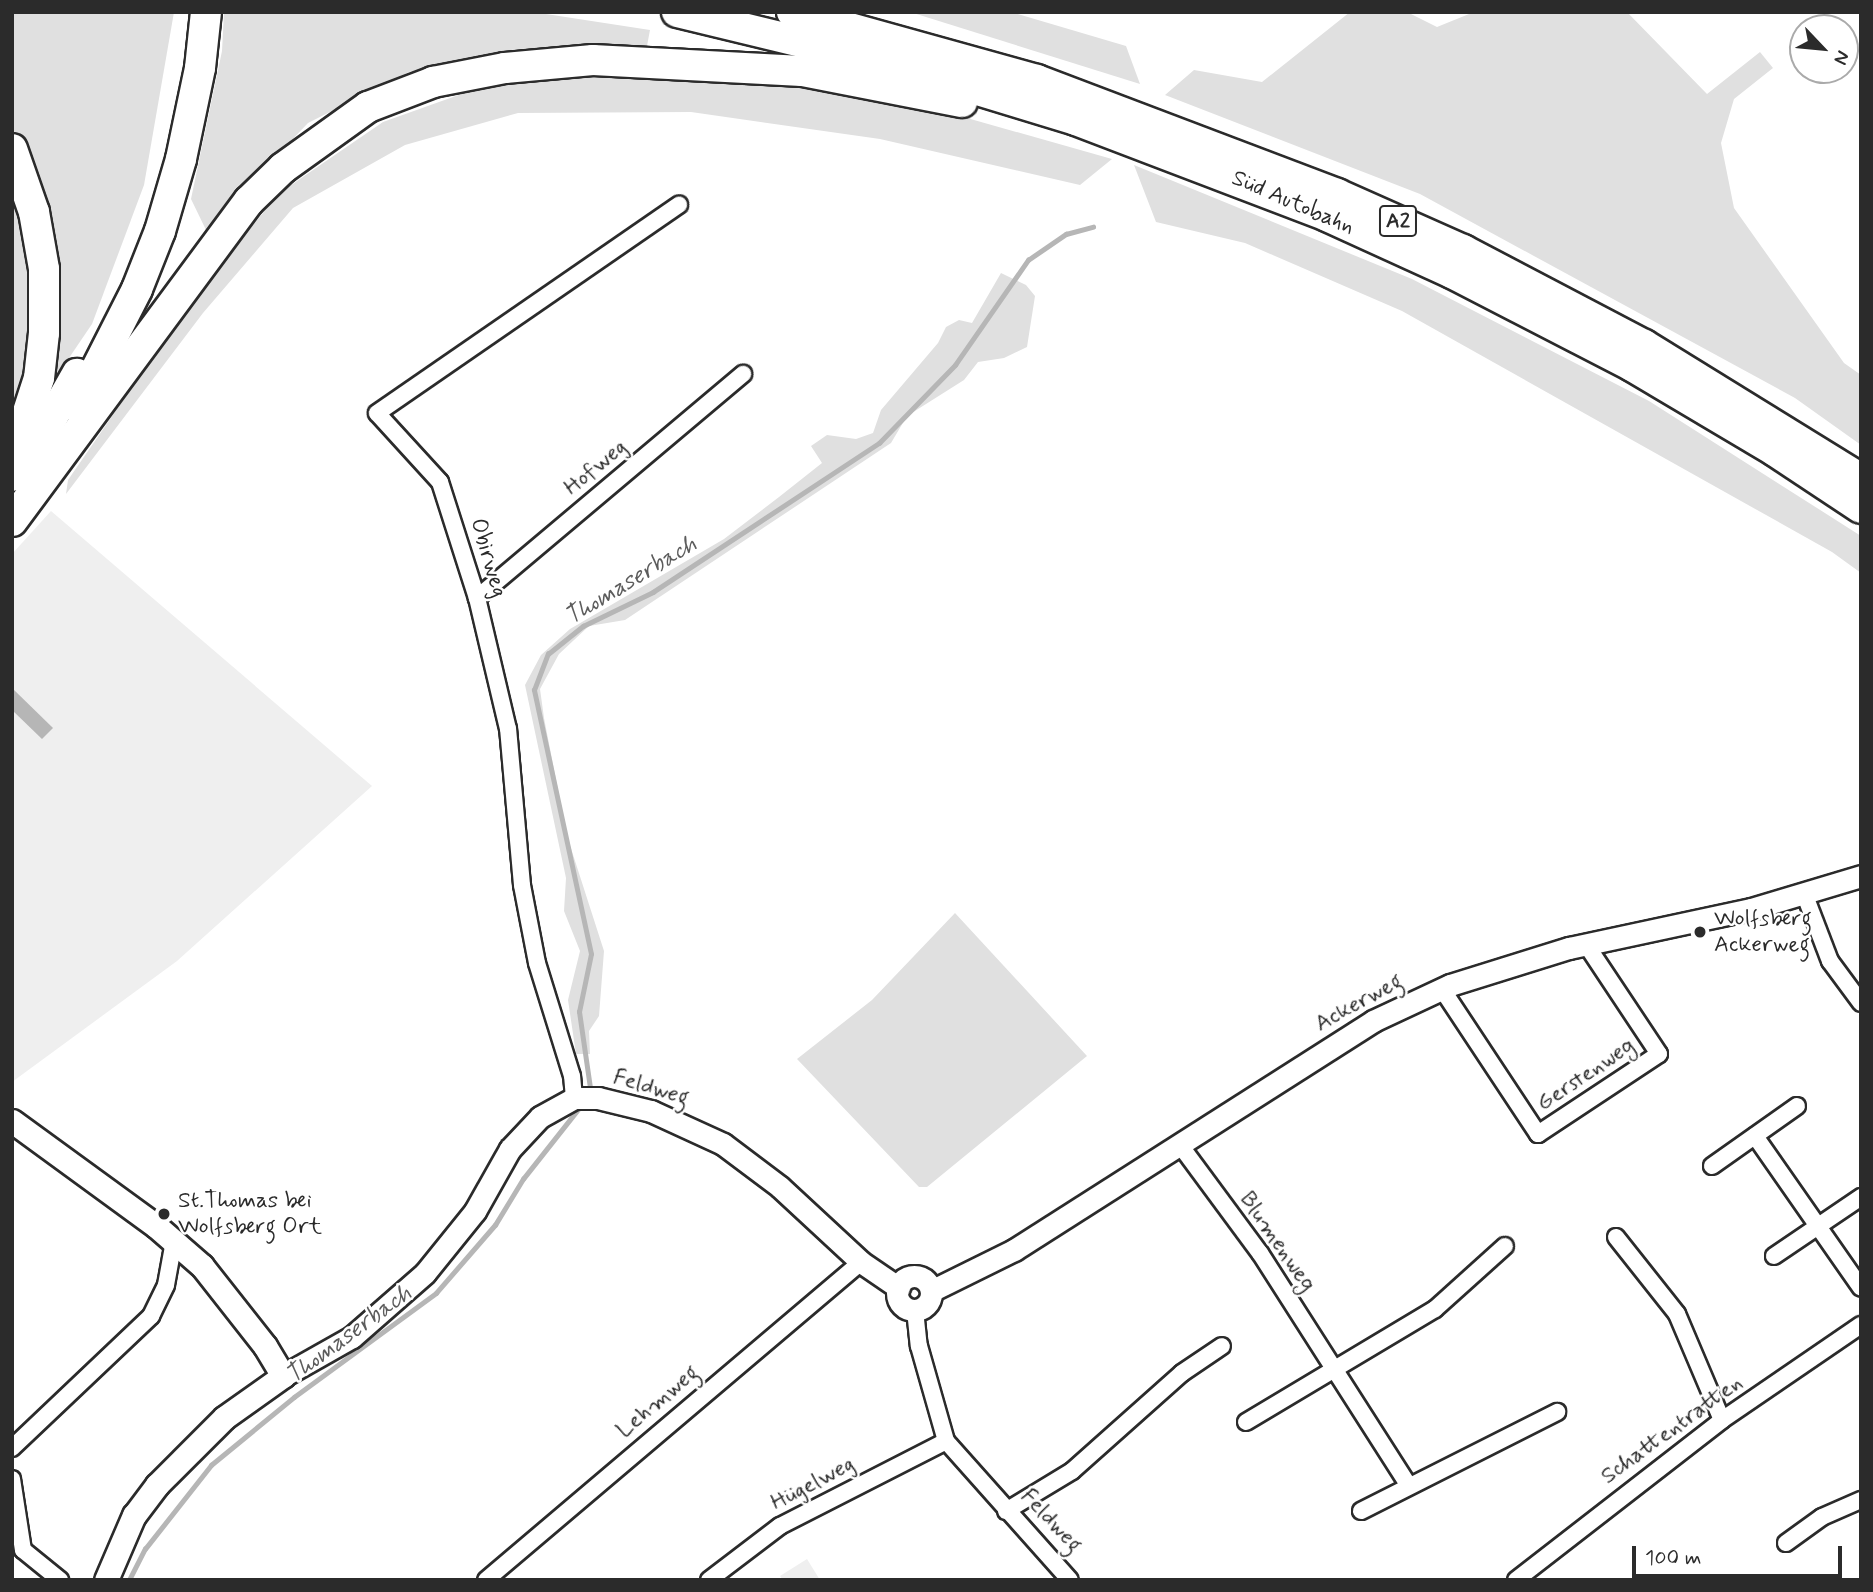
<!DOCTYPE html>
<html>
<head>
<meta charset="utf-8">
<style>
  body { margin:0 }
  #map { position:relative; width:1873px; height:1592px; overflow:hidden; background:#fff; font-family:Mynerve,sans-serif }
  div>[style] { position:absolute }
  .built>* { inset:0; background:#efefef }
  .green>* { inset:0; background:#e0e0e0 }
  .water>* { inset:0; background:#b6b6b6 }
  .stream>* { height:4.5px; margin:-2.25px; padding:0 2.25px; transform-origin:2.25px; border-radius:2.25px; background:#b6b6b6 }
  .roads { filter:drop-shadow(2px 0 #2b2b2b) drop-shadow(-2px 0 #2b2b2b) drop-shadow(0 2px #2b2b2b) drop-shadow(0 -2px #2b2b2b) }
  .minor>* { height:16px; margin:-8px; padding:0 8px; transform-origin:8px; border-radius:8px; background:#fff }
  .tertiary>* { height:21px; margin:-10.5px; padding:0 10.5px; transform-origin:10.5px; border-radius:10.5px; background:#fff }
  .tertiary>.ring { margin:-10.5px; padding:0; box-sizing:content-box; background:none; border:21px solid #fff; border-radius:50% }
  .secondary>* { height:23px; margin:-11.5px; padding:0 11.5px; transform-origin:11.5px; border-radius:11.5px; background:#fff }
  .motorway>* { height:30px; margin:-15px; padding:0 15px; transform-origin:15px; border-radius:15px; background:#fff }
  .dots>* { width:19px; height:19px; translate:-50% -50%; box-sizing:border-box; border:4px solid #fff; border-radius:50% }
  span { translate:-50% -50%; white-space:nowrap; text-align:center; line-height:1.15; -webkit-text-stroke:5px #fff; paint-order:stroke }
  .shield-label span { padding:2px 5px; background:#fff; border:2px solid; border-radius:5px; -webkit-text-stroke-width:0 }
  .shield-label { font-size:21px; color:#2b2b2b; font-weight:700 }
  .street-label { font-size:23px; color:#2b2b2b }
  .poi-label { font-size:23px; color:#2b2b2b }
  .left { translate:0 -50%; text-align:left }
  .water-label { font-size:24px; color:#5c5c5c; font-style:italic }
  .frame { position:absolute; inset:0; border:14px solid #2b2b2b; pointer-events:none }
  .north { position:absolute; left:1789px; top:14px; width:70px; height:70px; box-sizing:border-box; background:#fff; border:2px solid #aaa; border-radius:50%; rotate:116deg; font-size:19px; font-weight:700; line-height:28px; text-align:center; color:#2b2b2b }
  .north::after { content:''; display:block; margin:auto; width:24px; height:32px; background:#2b2b2b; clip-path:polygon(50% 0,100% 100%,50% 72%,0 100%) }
  .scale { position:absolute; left:1632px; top:1546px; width:210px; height:32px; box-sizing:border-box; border:4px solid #2b2b2b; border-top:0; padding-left:9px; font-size:21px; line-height:24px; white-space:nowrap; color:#2b2b2b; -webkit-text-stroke:5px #fff; paint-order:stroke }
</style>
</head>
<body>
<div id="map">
  <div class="built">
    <i style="clip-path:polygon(51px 511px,372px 786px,177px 961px,12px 1082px,12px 554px)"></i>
    <i style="clip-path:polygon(807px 1559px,820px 1580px,783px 1580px,780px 1576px)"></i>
  </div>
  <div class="green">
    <i style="clip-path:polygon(12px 12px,174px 12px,144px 185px,92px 324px,12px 442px)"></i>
    <i style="clip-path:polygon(224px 12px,533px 12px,650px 30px,647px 46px,516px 49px,409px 72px,308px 123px,206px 230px,191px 199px,222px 51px)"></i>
    <i style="clip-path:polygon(910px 12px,1011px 12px,1126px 46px,1140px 84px)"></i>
    <i style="clip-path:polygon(1350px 12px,1407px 12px,1437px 27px,1474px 12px,1627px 12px,1707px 94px,1760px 52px,1773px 68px,1734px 99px,1721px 143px,1734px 208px,1844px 363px,1861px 375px,1861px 445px,1795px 398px,1420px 194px,1165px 95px,1194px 70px,1262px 82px)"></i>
    <i style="clip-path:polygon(560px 76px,689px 77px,832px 90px,967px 118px,1112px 159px,1080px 185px,880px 139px,691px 112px,518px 113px,405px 145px,293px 208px,203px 313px,66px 494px,68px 480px,186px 309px,278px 194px,383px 122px,467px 92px)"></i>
    <i style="clip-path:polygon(1134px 165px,1412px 279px,1649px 401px,1861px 536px,1861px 573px,1832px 552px,1402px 311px,1245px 243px,1156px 222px)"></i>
    <i style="clip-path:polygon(1001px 273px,1026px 285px,1035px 296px,1027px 347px,1004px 358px,978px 362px,964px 380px,907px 416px,891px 443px,625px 620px,589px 626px,559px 654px,540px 689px,544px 718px,567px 836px,604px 951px,599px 1016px,589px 1031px,590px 1054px,576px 1054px,568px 1000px,580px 951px,564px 911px,566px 878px,525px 685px,541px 655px,570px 629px,724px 539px,779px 497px,822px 463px,811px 446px,827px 435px,856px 439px,873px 433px,881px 410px,938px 343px,946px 327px,959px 320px,972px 323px)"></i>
    <i style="clip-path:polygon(955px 913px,1087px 1056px,927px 1187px,919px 1187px,797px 1059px,872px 1000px)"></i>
  </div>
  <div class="water">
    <i style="clip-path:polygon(12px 688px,53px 728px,42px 739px,12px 710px)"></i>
  </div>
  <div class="stream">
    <i style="left:590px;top:1088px;width:77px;rotate:-98.2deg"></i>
    <i style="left:579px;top:1012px;width:59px;rotate:-78.3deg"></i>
    <i style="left:591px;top:954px;width:270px;rotate:-102.2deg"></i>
    <i style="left:534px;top:690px;width:39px;rotate:-69deg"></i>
    <i style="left:548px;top:654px;width:45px;rotate:-38.7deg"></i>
    <i style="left:583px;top:626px;width:78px;rotate:-25.9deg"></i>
    <i style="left:653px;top:592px;width:271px;rotate:-33.4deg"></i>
    <i style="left:879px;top:443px;width:109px;rotate:-45.7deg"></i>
    <i style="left:955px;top:365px;width:128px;rotate:-55.2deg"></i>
    <i style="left:1028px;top:260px;width:46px;rotate:-34.4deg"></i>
    <i style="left:1066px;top:234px;width:28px;rotate:-15deg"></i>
    <i style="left:129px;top:1580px;width:35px;rotate:-63deg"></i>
    <i style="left:145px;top:1549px;width:107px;rotate:-51.8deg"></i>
    <i style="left:211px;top:1465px;width:107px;rotate:-39.3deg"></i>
    <i style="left:294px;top:1397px;width:176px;rotate:-36.2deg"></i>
    <i style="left:436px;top:1293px;width:90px;rotate:-49.1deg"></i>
    <i style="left:495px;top:1225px;width:54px;rotate:-58.7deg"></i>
    <i style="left:523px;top:1179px;width:90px;rotate:-51.7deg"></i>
  </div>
  <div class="roads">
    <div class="minor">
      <i style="left:477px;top:598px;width:348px;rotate:-40.1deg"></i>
      <i style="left:1804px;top:893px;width:73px;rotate:69.1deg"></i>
      <i style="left:1830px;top:961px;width:52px;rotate:53.6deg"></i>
      <i style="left:1442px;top:989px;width:174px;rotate:56.5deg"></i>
      <i style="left:1538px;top:1134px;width:145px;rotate:-33.5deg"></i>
      <i style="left:1659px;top:1054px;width:132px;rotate:-123.6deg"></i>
      <i style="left:574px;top:1098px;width:22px;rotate:-95deg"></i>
      <i style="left:572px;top:1076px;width:118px;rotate:-107.2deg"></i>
      <i style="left:537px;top:963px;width:79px;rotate:-100.9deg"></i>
      <i style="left:522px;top:885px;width:157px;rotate:-95.1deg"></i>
      <i style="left:508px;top:729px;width:135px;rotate:-103.3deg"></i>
      <i style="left:477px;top:598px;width:122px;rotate:-107.7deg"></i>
      <i style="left:440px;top:482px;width:93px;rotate:-132.4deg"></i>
      <i style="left:377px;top:413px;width:367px;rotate:-34.6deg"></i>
      <i style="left:1755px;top:1136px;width:185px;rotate:55.1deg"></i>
      <i style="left:1180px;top:1145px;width:134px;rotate:53.5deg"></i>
      <i style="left:1260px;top:1253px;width:274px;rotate:57.4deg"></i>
      <i style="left:1712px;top:1166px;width:104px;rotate:-35.2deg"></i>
      <i style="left:1616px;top:1237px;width:98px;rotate:51.6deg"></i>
      <i style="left:1677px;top:1314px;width:115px;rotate:67deg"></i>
      <i style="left:1774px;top:1256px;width:105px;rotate:-34.1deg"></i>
      <i style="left:915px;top:1310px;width:36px;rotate:84deg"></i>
      <i style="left:919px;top:1346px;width:99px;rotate:74.1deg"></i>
      <i style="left:946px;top:1441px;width:186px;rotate:48.3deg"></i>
      <i style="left:1246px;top:1422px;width:220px;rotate:-30.9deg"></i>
      <i style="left:1435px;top:1309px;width:94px;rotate:-42deg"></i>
      <i style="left:12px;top:1448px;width:192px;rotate:-43.5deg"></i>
      <i style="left:151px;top:1316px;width:34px;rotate:-64deg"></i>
      <i style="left:166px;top:1285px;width:45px;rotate:-79.7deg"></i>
      <i style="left:12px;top:1479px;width:72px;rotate:81.2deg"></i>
      <i style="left:23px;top:1550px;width:48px;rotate:39deg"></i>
      <i style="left:1006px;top:1511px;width:77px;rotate:-31.2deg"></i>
      <i style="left:1072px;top:1471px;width:147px;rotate:-41.7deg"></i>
      <i style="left:1182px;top:1373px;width:48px;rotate:-34deg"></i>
      <i style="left:1361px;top:1511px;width:220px;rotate:-26.8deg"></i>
      <i style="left:1786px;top:1543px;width:44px;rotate:-35.8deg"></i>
      <i style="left:1822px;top:1517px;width:43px;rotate:-23.6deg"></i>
      <i style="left:486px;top:1580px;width:492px;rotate:-40.3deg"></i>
      <i style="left:709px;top:1580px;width:89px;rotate:-37.3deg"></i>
      <i style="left:780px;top:1526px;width:186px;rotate:-27.1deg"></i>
      <i style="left:1516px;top:1580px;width:261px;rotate:-37.8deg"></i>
      <i style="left:1722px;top:1420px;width:168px;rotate:-34.4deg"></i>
    </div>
    <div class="tertiary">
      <i class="ring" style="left:897px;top:1276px;width:13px;height:13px"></i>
      <i style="left:931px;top:1291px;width:93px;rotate:-26.3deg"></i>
      <i style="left:1014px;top:1250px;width:426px;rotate:-32.5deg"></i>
      <i style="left:1373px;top:1021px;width:85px;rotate:-25.1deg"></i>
      <i style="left:1450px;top:985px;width:125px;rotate:-17.3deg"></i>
      <i style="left:1569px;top:948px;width:186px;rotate:-12.1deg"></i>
      <i style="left:1751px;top:909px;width:115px;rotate:-16.7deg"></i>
      <i style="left:283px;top:1376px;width:79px;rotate:-29.5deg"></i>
      <i style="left:352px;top:1337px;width:97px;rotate:-41.2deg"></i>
      <i style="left:425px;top:1273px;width:80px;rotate:-51.1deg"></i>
      <i style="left:475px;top:1211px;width:71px;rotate:-60.6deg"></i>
      <i style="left:510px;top:1149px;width:44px;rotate:-46.8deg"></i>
      <i style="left:540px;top:1117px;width:39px;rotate:-29deg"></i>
      <i style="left:574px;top:1098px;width:24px"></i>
      <i style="left:598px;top:1098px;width:55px;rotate:13.8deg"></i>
      <i style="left:651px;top:1111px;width:79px;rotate:24.6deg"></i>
      <i style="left:723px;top:1144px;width:71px;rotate:37deg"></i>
      <i style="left:780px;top:1187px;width:110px;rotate:42.8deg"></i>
      <i style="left:861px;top:1262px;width:46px;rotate:34.4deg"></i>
    </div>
    <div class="secondary">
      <i style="left:12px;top:1121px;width:178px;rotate:36.1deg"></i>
      <i style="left:156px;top:1226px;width:61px;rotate:41deg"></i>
      <i style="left:202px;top:1266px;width:102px;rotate:51.8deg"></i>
      <i style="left:265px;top:1346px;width:35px;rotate:59deg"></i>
      <i style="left:283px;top:1376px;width:72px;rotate:144.6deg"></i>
      <i style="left:224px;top:1418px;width:95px;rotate:135deg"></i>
      <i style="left:157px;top:1485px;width:38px;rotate:127deg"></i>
      <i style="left:134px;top:1515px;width:71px;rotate:113.3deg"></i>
    </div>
    <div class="motorway">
      <i style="left:677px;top:12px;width:221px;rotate:13.6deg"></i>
      <i style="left:892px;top:64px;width:192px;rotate:16.9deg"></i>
      <i style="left:1076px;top:120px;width:269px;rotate:20.9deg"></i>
      <i style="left:1327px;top:216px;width:137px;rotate:24.5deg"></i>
      <i style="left:1452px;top:273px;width:203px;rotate:27.3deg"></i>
      <i style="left:1632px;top:366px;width:166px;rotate:30.7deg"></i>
      <i style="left:1775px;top:451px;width:103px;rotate:33.5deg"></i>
      <i style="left:792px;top:12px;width:254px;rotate:15.5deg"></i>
      <i style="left:1037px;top:80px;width:321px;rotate:20.8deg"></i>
      <i style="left:1337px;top:194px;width:138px;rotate:24deg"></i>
      <i style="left:1463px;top:250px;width:204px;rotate:27.7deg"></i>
      <i style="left:1644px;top:345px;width:255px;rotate:31.7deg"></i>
      <i style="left:12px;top:149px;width:67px;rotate:70.8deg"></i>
      <i style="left:34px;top:212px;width:58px;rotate:80deg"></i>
      <i style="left:44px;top:269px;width:64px;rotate:90deg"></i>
      <i style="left:44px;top:333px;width:45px;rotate:96.3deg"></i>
      <i style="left:39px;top:378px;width:81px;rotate:108deg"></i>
      <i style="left:77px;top:407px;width:132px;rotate:-63deg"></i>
      <i style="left:137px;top:289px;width:62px;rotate:-68.4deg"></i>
      <i style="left:160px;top:231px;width:75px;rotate:-73.7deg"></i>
      <i style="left:181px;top:159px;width:93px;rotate:-78.2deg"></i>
      <i style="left:200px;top:68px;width:56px;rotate:-83.9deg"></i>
      <i style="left:12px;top:476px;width:46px;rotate:-52.9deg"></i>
      <i style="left:40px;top:439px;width:75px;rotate:-60.4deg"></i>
      <i style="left:12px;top:521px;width:398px;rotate:-53.5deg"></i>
      <i style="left:249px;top:201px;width:47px;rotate:-44.1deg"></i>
      <i style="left:283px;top:168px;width:105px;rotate:-35.7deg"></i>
      <i style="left:368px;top:107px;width:70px;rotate:-21deg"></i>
      <i style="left:433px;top:82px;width:73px;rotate:-11deg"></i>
      <i style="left:505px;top:68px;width:88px;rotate:-5.2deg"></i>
      <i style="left:593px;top:60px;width:209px;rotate:3deg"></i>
      <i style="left:802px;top:71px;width:163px;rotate:11deg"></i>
    </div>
  </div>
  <div class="dots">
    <i style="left:1700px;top:932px;background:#2b2b2b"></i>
    <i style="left:164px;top:1214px;background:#2b2b2b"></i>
  </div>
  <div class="shield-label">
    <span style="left:1398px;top:221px">A2</span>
  </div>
  <div class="street-label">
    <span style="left:1293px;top:203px;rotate:23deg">Süd Autobahn</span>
    <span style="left:596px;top:468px;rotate:-40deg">Hofweg</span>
    <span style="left:488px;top:558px;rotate:74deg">Obirweg</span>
    <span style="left:1359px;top:1003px;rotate:-29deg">Ackerweg</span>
    <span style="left:1586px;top:1075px;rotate:-34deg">Gerstenweg</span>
    <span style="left:651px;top:1088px;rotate:17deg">Feldweg</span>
    <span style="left:1277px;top:1242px;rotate:55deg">Blumenweg</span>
    <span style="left:658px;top:1402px;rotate:-40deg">Lehmweg</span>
    <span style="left:1672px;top:1430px;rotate:-36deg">Schattentratten</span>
    <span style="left:813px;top:1484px;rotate:-28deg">Hügelweg</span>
    <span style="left:1051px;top:1521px;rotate:47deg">Feldweg</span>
  </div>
  <div class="poi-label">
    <span class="left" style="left:1714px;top:932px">Wolfsberg<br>Ackerweg</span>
    <span class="left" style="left:178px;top:1214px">St.Thomas bei<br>Wolfsberg Ort</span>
  </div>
  <div class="water-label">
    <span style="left:631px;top:581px;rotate:-31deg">Thomaserbach</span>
    <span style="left:349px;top:1335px;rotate:-36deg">Thomaserbach</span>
  </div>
  <div class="frame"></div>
  <div class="north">N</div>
  <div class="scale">100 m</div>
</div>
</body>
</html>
